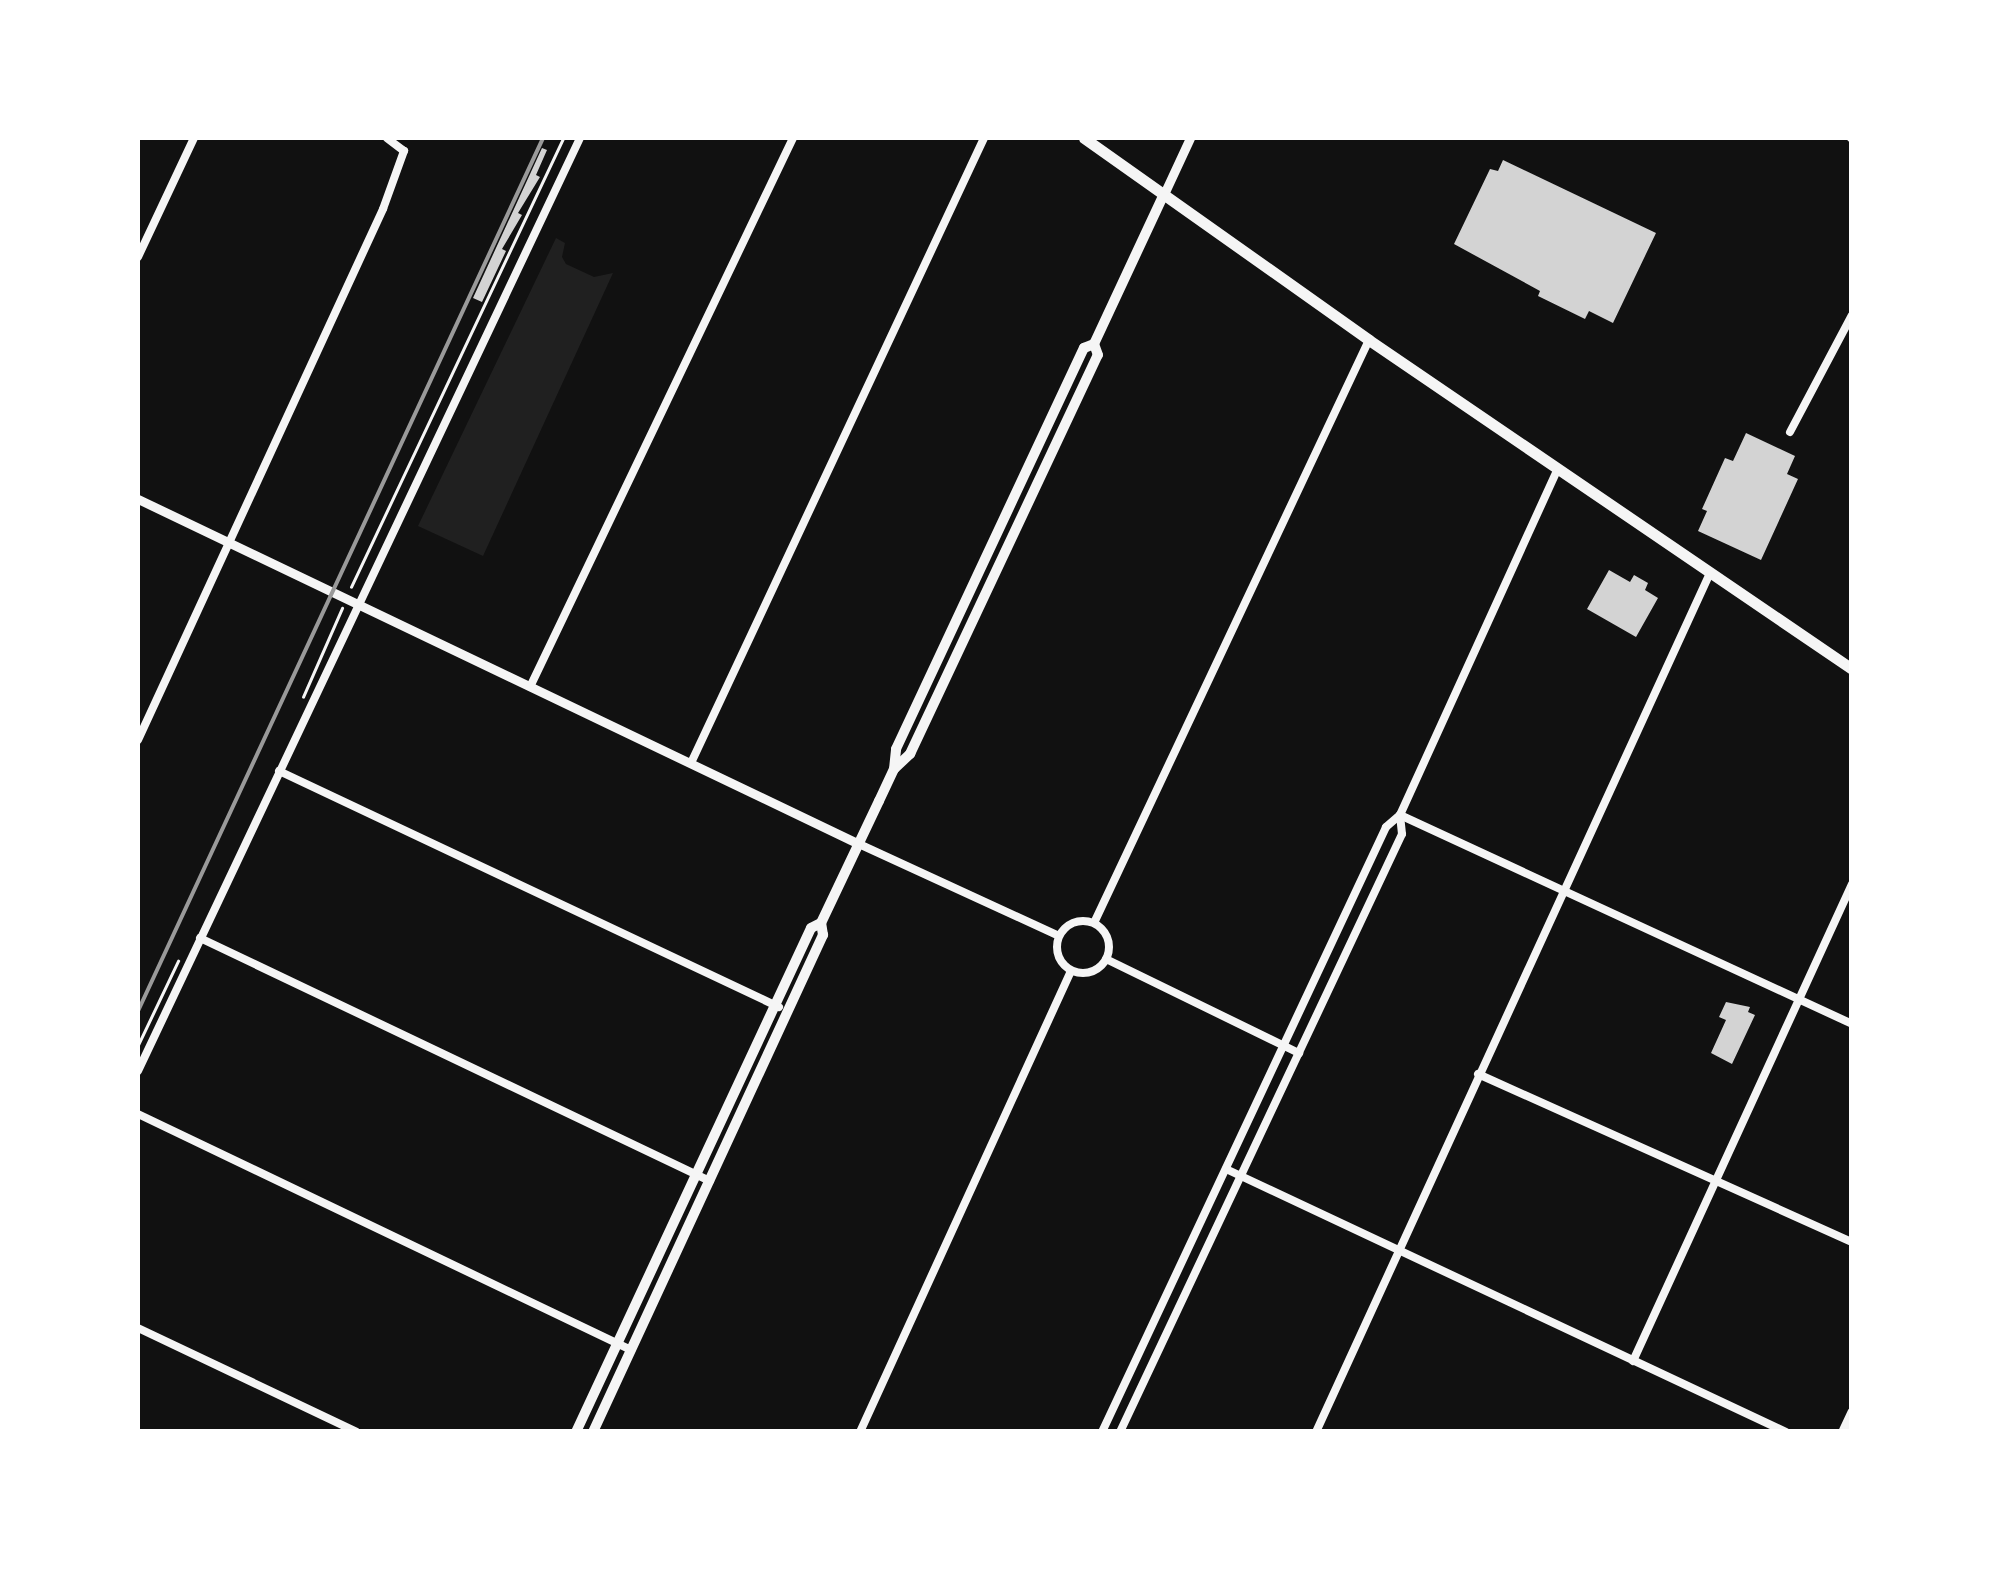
<!DOCTYPE html>
<html>
<head>
<meta charset="utf-8">
<style>
  body { margin:0 }
  #map { position:relative; width:1989px; height:1569px; overflow:hidden; background:#111; font-family:Mulish,sans-serif }
  div>[style] { position:absolute }
  .green>* { inset:0; background:#202020 }
  .building>* { inset:0; background:#d3d3d3 }
  .path>* { height:2.5px; margin:-1.25px; padding:0 1.25px; transform-origin:1.25px; border-radius:1.25px; background:#f5f5f5 }
  .minor>* { height:8px; margin:-4px; padding:0 4px; transform-origin:4px; border-radius:4px; background:#f5f5f5 }
  .minor>.ring { margin:-4px; padding:0; box-sizing:content-box; background:none; border:8px solid #f5f5f5; border-radius:50% }
  .tertiary>* { height:9px; margin:-4.5px; padding:0 4.5px; transform-origin:4.5px; border-radius:4.5px; background:#f5f5f5 }
  .secondary>* { height:10px; margin:-5px; padding:0 5px; transform-origin:5px; border-radius:5px; background:#f5f5f5 }
  .primary>* { height:11px; margin:-5.5px; padding:0 5.5px; transform-origin:5.5px; border-radius:5.5px; background:#f5f5f5 }
  .rail>* { height:4px; margin:-2px; padding:0 2px; transform-origin:2px; border-radius:2px; background:#9a9a9a }
  span { translate:-50% -50%; white-space:nowrap; text-align:center; line-height:1.15; -webkit-text-stroke:10px #fff; paint-order:stroke }
  .frame { position:absolute; inset:0; border:140px solid #fff; pointer-events:none }
</style>
</head>
<body>
<div id="map">
  <div class="green">
    <i style="clip-path:polygon(556px 238px,565px 243px,562px 257px,566px 264px,594px 277px,613px 273px,483px 556px,418px 526px)"></i>
  </div>
  <div class="building">
    <i style="clip-path:polygon(542px 148px,547px 150px,536px 175px,540px 177px,518px 213px,522px 215px,502px 249px,506px 251px,482px 302px,473px 298px)"></i>
    <i style="clip-path:polygon(1503px 160px,1656px 233px,1613px 323px,1589px 311px,1585px 319px,1538px 296px,1540px 291px,1454px 244px,1490px 169px,1498px 171px)"></i>
    <i style="clip-path:polygon(1746px 433px,1795px 456px,1787px 474px,1798px 479px,1761px 560px,1698px 531px,1707px 511px,1702px 509px,1725px 458px,1733px 461px)"></i>
    <i style="clip-path:polygon(1609px 570px,1630px 582px,1634px 575px,1648px 583px,1645px 590px,1658px 598px,1636px 637px,1587px 609px)"></i>
    <i style="clip-path:polygon(1726px 1002px,1750px 1007px,1748px 1012px,1755px 1015px,1732px 1064px,1711px 1053px,1726px 1020px,1719px 1017px)"></i>
  </div>
  <div class="path">
    <i style="left:351px;top:587px;width:497px;rotate:-64.7deg"></i>
    <i style="left:303px;top:697px;width:97px;rotate:-66.3deg"></i>
    <i style="left:138px;top:1045px;width:93px;rotate:-64.5deg"></i>
  </div>
  <div class="minor">
    <i style="left:1851px;top:138px;width:1px"></i>
    <i style="left:138px;top:257px;width:132px;rotate:-64.8deg"></i>
    <i style="left:1790px;top:432px;width:132px;rotate:-62.1deg"></i>
    <i style="left:530px;top:687px;width:609px;rotate:-64.4deg"></i>
    <i style="left:138px;top:740px;width:585px;rotate:-65.23deg"></i>
    <i style="left:383px;top:209px;width:62px;rotate:-70.1deg"></i>
    <i style="left:404px;top:151px;width:21px;rotate:-143deg"></i>
    <i style="left:691px;top:763px;width:690px;rotate:-64.88deg"></i>
    <i style="left:279px;top:771px;width:553px;rotate:25.27deg"></i>
    <i style="left:1400px;top:815px;width:498px;rotate:24.8deg"></i>
    <i style="left:859px;top:844px;width:220px;rotate:24.7deg"></i>
    <i class="ring" style="left:1057px;top:921px;width:44px;height:44px"></i>
    <i style="left:1094px;top:923px;width:645px;rotate:-64.75deg"></i>
    <i style="left:200px;top:938px;width:565px;rotate:25.48deg"></i>
    <i style="left:1106px;top:959px;width:215px;rotate:26deg"></i>
    <i style="left:138px;top:1071px;width:1032px;rotate:-64.65deg"></i>
    <i style="left:1478px;top:1074px;width:410px;rotate:24.2deg"></i>
    <i style="left:138px;top:1114px;width:547px;rotate:25.58deg"></i>
    <i style="left:1226px;top:1169px;width:619px;rotate:25.16deg"></i>
    <i style="left:138px;top:1328px;width:242px;rotate:25.4deg"></i>
    <i style="left:1633px;top:1361px;width:525px;rotate:-65.34deg"></i>
    <i style="left:860px;top:1432px;width:507px;rotate:-65.41deg"></i>
    <i style="left:1102px;top:1432px;width:668px;rotate:-64.85deg"></i>
    <i style="left:1386px;top:827px;width:18px;rotate:-41deg"></i>
    <i style="left:1400px;top:815px;width:379px;rotate:-65.5deg"></i>
    <i style="left:1120px;top:1432px;width:661px;rotate:-64.75deg"></i>
    <i style="left:1402px;top:834px;width:19px;rotate:-96deg"></i>
    <i style="left:1316px;top:1432px;width:945px;rotate:-65.36deg"></i>
  </div>
  <div class="tertiary">
    <i style="left:1164px;top:194px;width:62px;rotate:-65.1deg"></i>
    <i style="left:138px;top:499px;width:799px;rotate:25.57deg"></i>
    <i style="left:1842px;top:1432px;width:23px;rotate:-65deg"></i>
  </div>
  <div class="secondary">
    <i style="left:895px;top:768px;width:21px;rotate:-43deg"></i>
    <i style="left:910px;top:754px;width:441px;rotate:-64.8deg"></i>
    <i style="left:1098px;top:355px;width:12px;rotate:-110deg"></i>
    <i style="left:576px;top:1432px;width:556px;rotate:-65deg"></i>
    <i style="left:811px;top:928px;width:11px;rotate:-27deg"></i>
    <i style="left:821px;top:923px;width:135px;rotate:-64.6deg"></i>
    <i style="left:879px;top:801px;width:35px;rotate:-65deg"></i>
    <i style="left:894px;top:769px;width:20px;rotate:-84deg"></i>
    <i style="left:896px;top:749px;width:443px;rotate:-64.9deg"></i>
    <i style="left:1084px;top:348px;width:11px;rotate:-22deg"></i>
    <i style="left:1094px;top:344px;width:166px;rotate:-65deg"></i>
    <i style="left:593px;top:1432px;width:548px;rotate:-65.17deg"></i>
    <i style="left:823px;top:935px;width:12px;rotate:-99deg"></i>
  </div>
  <div class="primary">
    <i style="left:1084px;top:138px;width:349px;rotate:35.3deg"></i>
    <i style="left:1369px;top:340px;width:584px;rotate:34.26deg"></i>
  </div>
  <div class="rail">
    <i style="left:138px;top:1011px;width:962px;rotate:-65.11deg"></i>
  </div>
  <div class="frame"></div>
</div>
</body>
</html>
